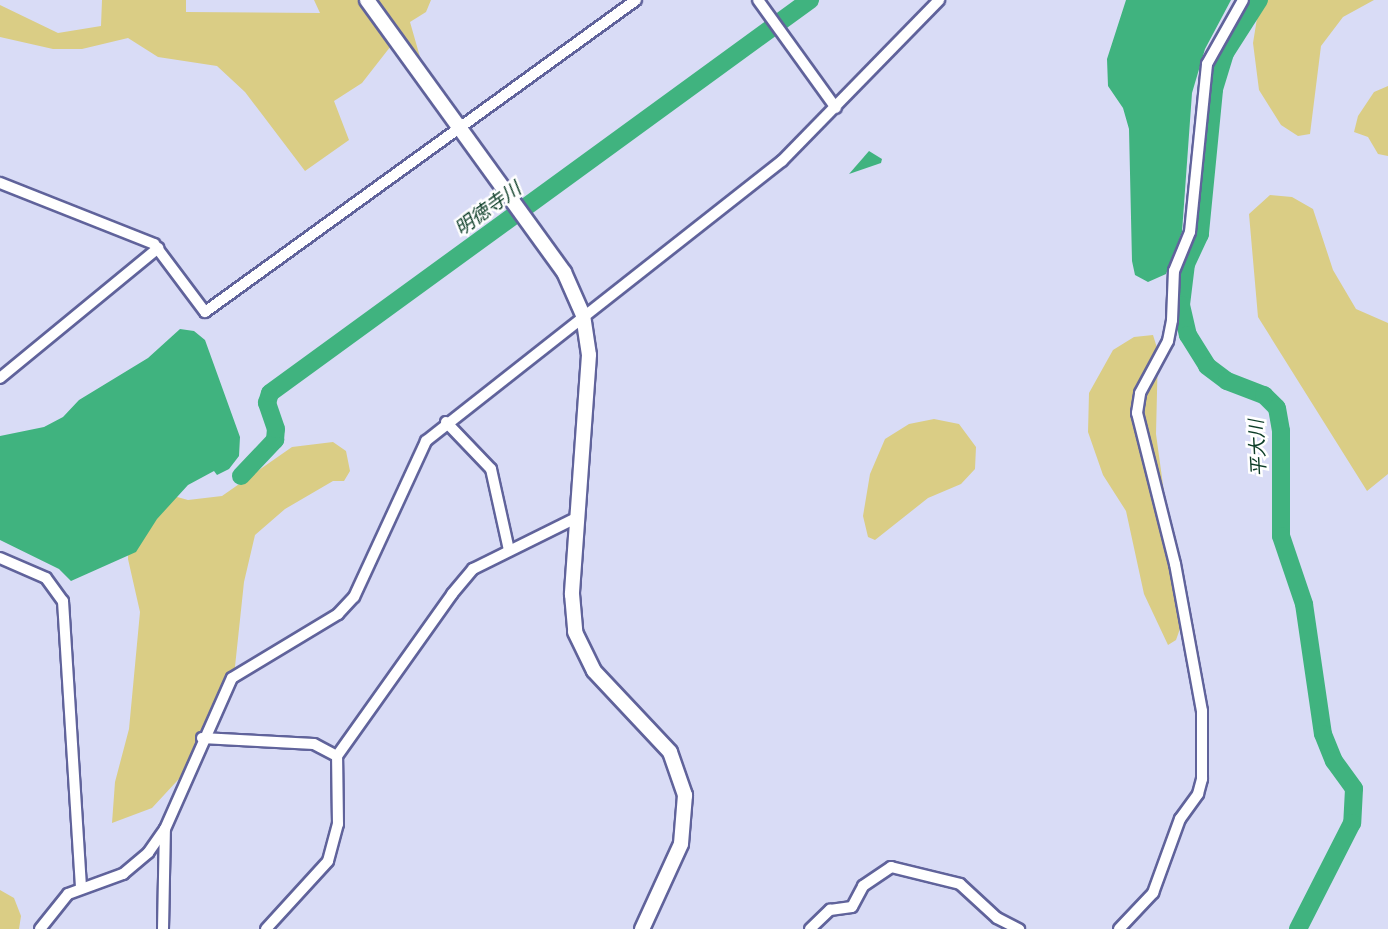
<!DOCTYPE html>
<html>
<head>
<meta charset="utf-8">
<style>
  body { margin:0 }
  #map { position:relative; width:1388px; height:929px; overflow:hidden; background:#d9dcf6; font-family:Figtree,"Noto Sans JP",sans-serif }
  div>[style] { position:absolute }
  .green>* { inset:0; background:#dacd85 }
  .water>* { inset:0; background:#40b37f }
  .river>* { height:18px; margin:-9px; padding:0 9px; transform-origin:9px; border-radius:9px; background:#40b37f }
  .roads { filter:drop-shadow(2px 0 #60639b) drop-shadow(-2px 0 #60639b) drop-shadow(0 2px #60639b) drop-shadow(0 -2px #60639b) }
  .street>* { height:10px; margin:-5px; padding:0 5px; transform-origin:5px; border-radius:5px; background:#fff }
  .secondary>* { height:14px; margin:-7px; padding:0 7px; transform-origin:7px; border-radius:7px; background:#fff }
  span { translate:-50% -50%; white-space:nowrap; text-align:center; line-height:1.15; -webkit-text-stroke:5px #fff; paint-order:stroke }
  .water-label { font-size:19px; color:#0c3d27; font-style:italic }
</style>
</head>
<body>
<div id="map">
  <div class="green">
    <i style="clip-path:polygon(102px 0,186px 0,186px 12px,320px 13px,314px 0,431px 0,426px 12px,410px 22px,426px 78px,394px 42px,362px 83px,334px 101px,349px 140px,305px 171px,245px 92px,217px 66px,158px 57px,128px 38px,82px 49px,53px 49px,0 37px,0 5px,58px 33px,101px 26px)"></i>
    <i style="clip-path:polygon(1260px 0,1374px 0,1343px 17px,1321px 46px,1310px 134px,1298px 136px,1281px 125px,1259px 90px,1253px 43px)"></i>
    <i style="clip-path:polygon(1388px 86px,1388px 156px,1378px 154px,1368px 137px,1354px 132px,1358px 116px,1374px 92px)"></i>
    <i style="clip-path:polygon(1270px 195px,1292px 197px,1313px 209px,1333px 270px,1356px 309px,1388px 323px,1388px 474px,1367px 491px,1258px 317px,1249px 214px)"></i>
    <i style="clip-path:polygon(1153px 335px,1158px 351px,1156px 434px,1182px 623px,1176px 640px,1168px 645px,1144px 594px,1126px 511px,1103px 475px,1088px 432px,1089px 393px,1113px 350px,1134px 337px)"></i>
    <i style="clip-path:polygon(934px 419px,959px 424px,976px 447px,975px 469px,961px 484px,928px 498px,875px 540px,868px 537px,863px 516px,870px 474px,885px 439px,909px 424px)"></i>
    <i style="clip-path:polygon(333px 442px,346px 451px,350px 471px,344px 481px,333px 481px,285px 509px,255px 535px,244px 582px,234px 676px,189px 768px,152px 808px,112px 823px,115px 782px,129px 729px,140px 612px,128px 559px,129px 522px,152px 490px,188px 500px,222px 496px,292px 447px)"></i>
    <i style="clip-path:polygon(0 890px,14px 898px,21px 916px,19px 929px,0 929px)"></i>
  </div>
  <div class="water">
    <i style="clip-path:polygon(1126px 0,1231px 0,1205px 49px,1192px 93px,1182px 232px,1166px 274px,1148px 282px,1135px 275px,1132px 261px,1129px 129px,1123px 108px,1108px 86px,1107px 59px)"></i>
    <i style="clip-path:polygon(869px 151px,882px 159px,881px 163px,849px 174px)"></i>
    <i style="clip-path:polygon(180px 329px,194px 331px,205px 340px,240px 437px,239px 456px,229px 469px,217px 475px,214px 471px,188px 485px,157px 519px,136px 552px,71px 581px,59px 569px,0 540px,0 436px,44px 427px,63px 417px,79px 400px,148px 358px)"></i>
  </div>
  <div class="river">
    <i style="left:1259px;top:0;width:63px;rotate:122.7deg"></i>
    <i style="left:1225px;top:53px;width:39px;rotate:107deg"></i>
    <i style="left:1214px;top:90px;width:145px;rotate:95.6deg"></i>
    <i style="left:1200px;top:234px;width:33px;rotate:115deg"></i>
    <i style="left:1186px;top:264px;width:41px;rotate:97deg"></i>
    <i style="left:1181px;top:305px;width:31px;rotate:77deg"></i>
    <i style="left:1188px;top:335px;width:36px;rotate:58deg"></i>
    <i style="left:1207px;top:366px;width:25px;rotate:37deg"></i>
    <i style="left:1227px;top:381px;width:40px;rotate:21deg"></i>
    <i style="left:1264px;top:395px;width:18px;rotate:45deg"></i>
    <i style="left:1277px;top:408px;width:23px;rotate:80deg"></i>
    <i style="left:1281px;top:431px;width:105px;rotate:90deg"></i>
    <i style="left:1281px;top:536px;width:72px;rotate:71.3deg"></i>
    <i style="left:1304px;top:604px;width:131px;rotate:81.7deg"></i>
    <i style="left:1323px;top:734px;width:29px;rotate:68deg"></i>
    <i style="left:1334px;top:761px;width:34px;rotate:54deg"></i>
    <i style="left:1354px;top:789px;width:34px;rotate:93deg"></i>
    <i style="left:1352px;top:823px;width:119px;rotate:117deg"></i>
    <i style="left:241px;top:476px;width:50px;rotate:-46.6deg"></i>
    <i style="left:275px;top:440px;width:11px;rotate:-85deg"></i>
    <i style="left:276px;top:429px;width:28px;rotate:-109deg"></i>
    <i style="left:267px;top:403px;width:10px;rotate:-73deg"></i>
    <i style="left:270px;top:393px;width:668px;rotate:-36.05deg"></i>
  </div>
  <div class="roads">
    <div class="street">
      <i style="left:758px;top:0;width:133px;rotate:54.2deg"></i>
      <i style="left:0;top:183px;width:166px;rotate:21.6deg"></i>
      <i style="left:154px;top:244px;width:85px;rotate:53.1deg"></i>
      <i style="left:205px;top:312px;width:532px;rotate:-35.9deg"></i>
      <i style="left:0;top:378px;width:205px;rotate:-39.4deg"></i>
      <i style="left:446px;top:422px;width:65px;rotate:46.2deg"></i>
      <i style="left:491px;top:469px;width:83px;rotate:77.5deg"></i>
      <i style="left:0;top:558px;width:50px;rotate:23.5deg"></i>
      <i style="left:46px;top:578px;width:29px;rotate:54deg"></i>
      <i style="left:63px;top:601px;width:288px;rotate:86.4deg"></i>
      <i style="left:202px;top:738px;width:112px;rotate:3.1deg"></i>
      <i style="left:314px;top:744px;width:26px;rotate:28deg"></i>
      <i style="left:40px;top:929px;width:45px;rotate:-51.3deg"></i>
      <i style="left:68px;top:894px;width:59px;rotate:-20deg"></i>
      <i style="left:123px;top:874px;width:33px;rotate:-40deg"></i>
      <i style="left:148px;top:853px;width:29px;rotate:-55deg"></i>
      <i style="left:165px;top:829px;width:165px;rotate:-66.1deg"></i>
      <i style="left:232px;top:678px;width:124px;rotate:-31.1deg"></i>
      <i style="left:338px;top:614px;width:23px;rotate:-47deg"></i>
      <i style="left:354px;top:597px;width:172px;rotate:-65.2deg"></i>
      <i style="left:426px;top:441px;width:453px;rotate:-38.2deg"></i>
      <i style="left:782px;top:161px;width:225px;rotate:-45.7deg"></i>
      <i style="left:163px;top:929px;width:100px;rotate:-88.9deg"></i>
      <i style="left:266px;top:929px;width:92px;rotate:-47.6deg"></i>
      <i style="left:328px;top:861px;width:38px;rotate:-75deg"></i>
      <i style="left:338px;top:824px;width:68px;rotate:-90.8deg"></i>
      <i style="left:337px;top:756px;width:199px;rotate:-54.6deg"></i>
      <i style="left:452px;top:594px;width:33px;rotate:-50deg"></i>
      <i style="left:473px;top:569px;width:115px;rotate:-26.3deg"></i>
      <i style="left:810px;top:929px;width:28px;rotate:-44deg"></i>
      <i style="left:830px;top:910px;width:22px;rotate:-8deg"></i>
      <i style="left:852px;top:907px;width:24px;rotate:-62deg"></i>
      <i style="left:863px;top:886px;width:34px;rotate:-34deg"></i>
      <i style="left:891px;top:867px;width:71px;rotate:13.8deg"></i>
      <i style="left:960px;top:884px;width:50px;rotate:42.6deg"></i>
      <i style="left:997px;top:918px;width:25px;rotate:27deg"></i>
      <i style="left:1119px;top:929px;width:50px;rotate:-46.6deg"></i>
      <i style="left:1153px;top:893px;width:79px;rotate:-70deg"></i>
      <i style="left:1180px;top:819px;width:31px;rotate:-54deg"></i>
      <i style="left:1198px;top:794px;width:16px;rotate:-75deg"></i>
      <i style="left:1202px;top:779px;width:68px;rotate:-90deg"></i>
      <i style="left:1202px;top:711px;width:149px;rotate:-100.4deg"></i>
      <i style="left:1175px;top:564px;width:156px;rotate:-104.1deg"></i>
      <i style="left:1137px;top:413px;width:20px;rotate:-81deg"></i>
      <i style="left:1140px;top:393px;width:59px;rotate:-61.7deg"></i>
      <i style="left:1168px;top:341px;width:21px;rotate:-79deg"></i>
      <i style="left:1172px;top:320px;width:49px;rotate:-87.7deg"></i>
      <i style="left:1174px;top:271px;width:42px;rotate:-67.7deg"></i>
      <i style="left:1190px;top:232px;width:169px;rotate:-84.2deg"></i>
      <i style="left:1207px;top:64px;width:73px;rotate:-60.6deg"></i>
    </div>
    <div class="secondary">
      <i style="left:367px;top:0;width:336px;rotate:54.1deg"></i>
      <i style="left:564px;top:272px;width:47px;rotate:66.2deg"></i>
      <i style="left:583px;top:315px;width:40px;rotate:81.5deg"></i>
      <i style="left:589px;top:355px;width:240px;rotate:94.1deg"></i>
      <i style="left:572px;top:594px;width:38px;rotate:85deg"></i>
      <i style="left:575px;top:632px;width:43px;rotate:64deg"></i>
      <i style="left:594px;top:671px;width:111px;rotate:46.8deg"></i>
      <i style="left:670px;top:752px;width:46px;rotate:70.8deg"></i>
      <i style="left:685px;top:795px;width:49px;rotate:94.7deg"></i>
      <i style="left:681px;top:844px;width:94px;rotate:114.6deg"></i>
    </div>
  </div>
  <div class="water-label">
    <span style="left:488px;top:209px;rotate:-36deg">明徳寺川</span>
    <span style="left:1258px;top:448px;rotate:-93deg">平大川</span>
  </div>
</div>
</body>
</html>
